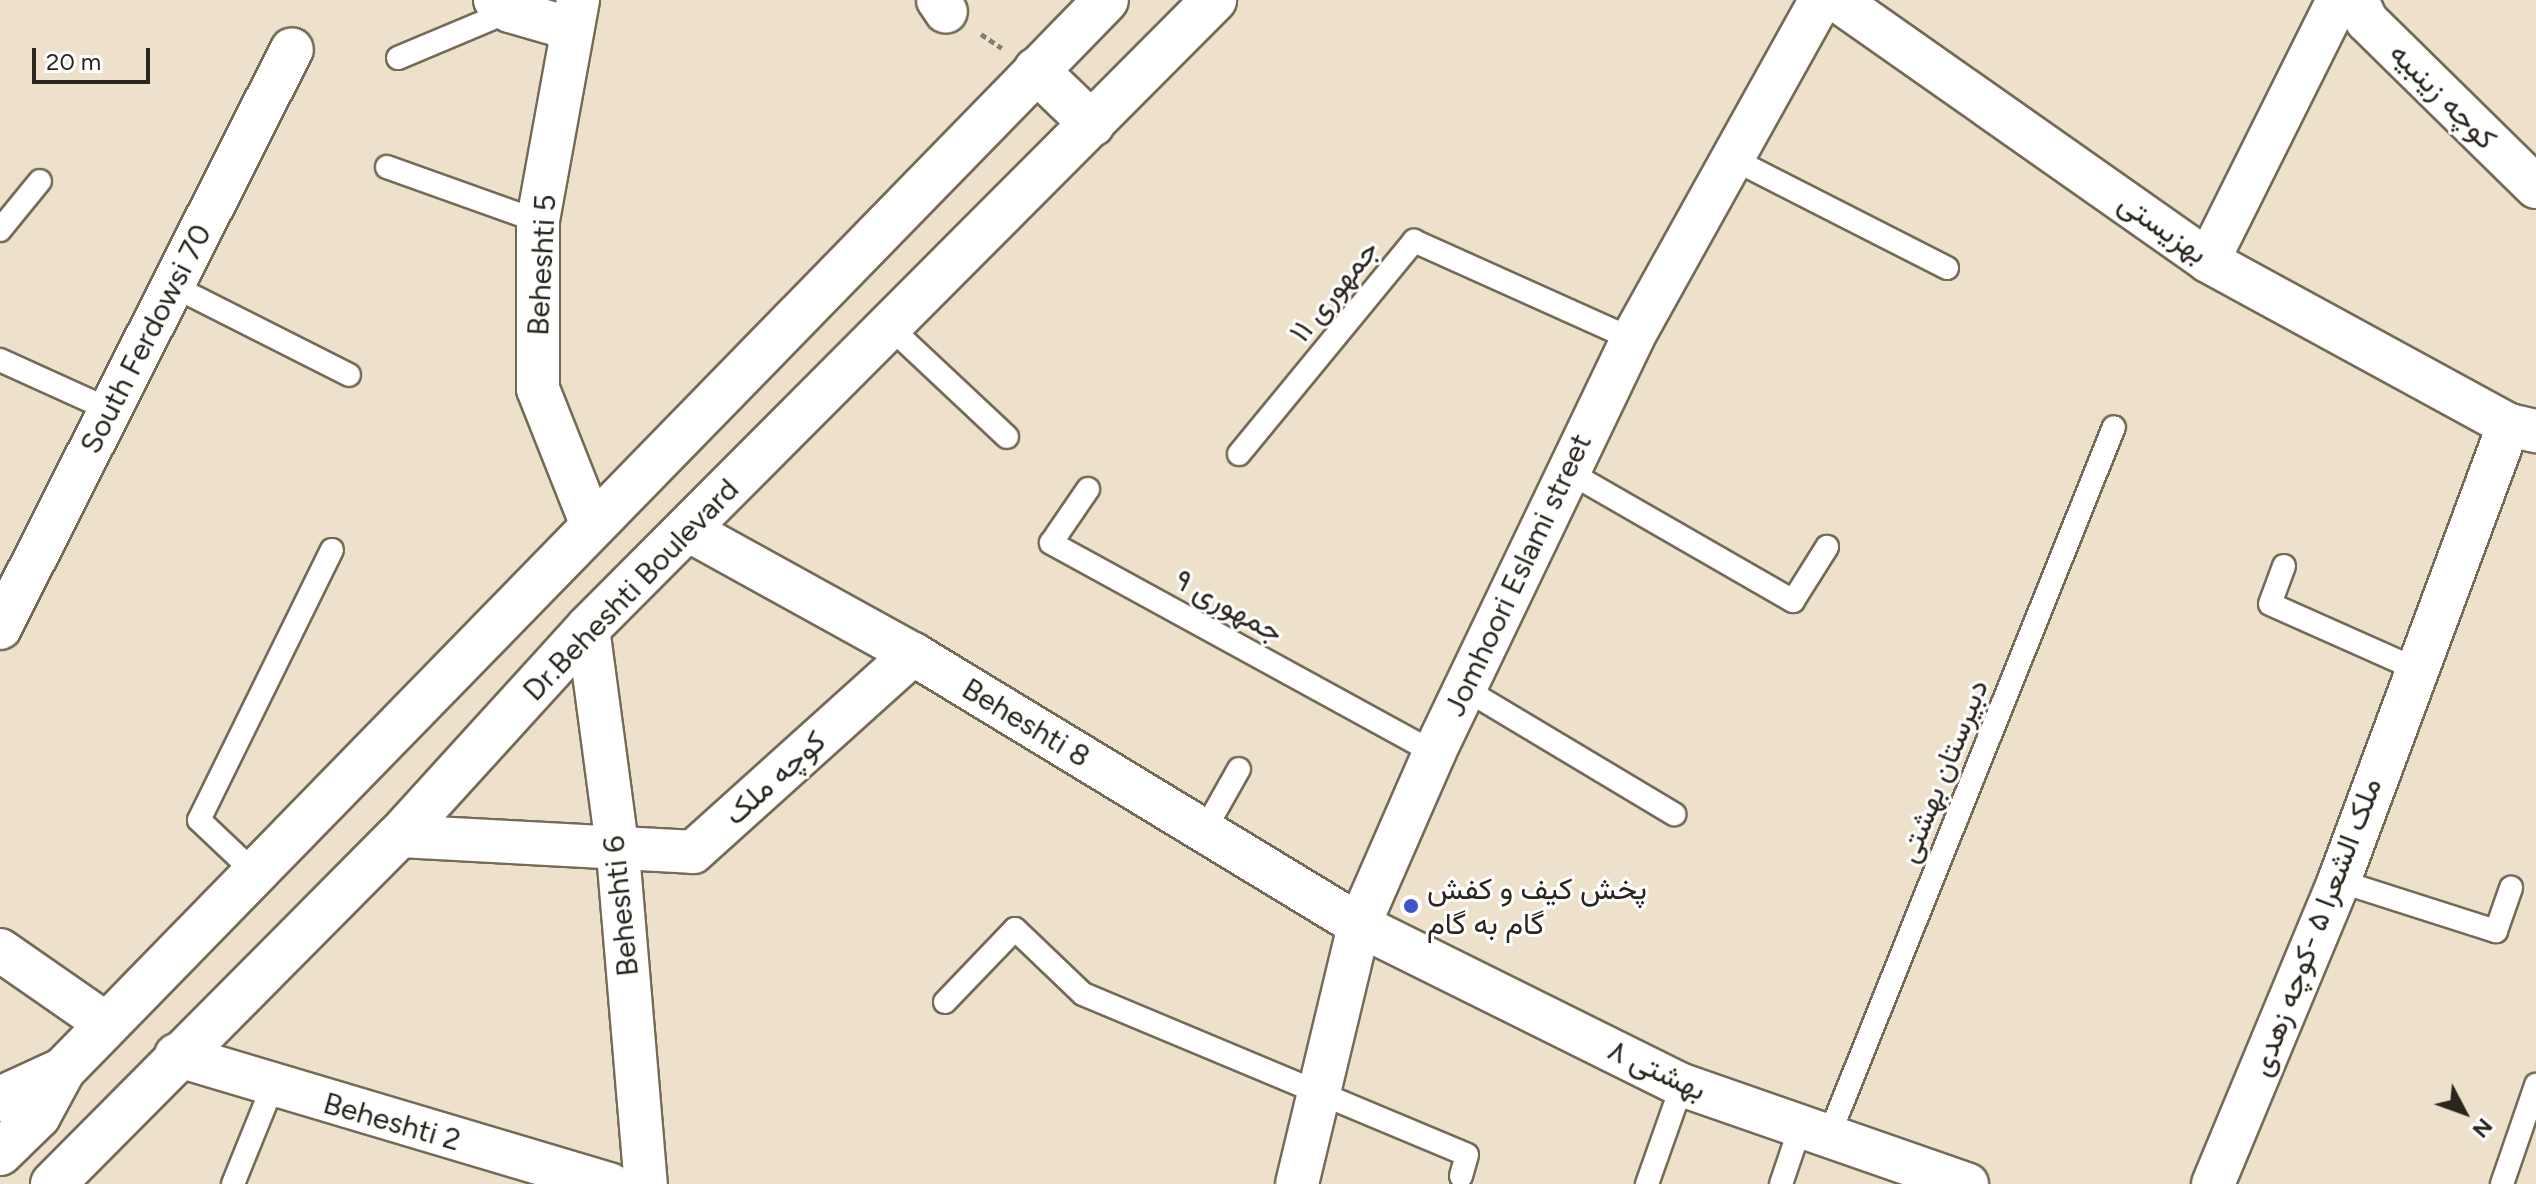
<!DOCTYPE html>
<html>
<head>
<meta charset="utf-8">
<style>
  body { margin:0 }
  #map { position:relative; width:2536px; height:1184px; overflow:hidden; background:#ede1cc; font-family:Figtree,Vazirmatn,sans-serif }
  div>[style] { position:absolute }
  .path>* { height:5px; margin-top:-2.5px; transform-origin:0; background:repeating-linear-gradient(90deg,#857e70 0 6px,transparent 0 10px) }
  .roads { filter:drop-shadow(2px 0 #756a57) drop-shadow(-2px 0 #756a57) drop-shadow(0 2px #756a57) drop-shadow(0 -2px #756a57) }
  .lane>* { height:22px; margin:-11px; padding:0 11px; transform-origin:11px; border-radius:11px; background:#fff }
  .street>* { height:42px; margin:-21px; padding:0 21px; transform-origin:21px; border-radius:21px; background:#fff }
  .secondary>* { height:44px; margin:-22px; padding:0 22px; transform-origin:22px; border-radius:22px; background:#fff }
  .dots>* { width:22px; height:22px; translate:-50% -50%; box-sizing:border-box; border:4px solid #fff; border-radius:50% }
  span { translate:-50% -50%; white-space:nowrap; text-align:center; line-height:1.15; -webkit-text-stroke:6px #fff; paint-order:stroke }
  .street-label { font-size:30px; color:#2a261e }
  .poi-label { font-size:30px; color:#2a261e }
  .left { translate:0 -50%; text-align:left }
  .north { position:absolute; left:2424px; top:1072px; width:80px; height:80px; -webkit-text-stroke:6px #fff; paint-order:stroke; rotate:131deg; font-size:22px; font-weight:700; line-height:32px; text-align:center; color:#2a261e }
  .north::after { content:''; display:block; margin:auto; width:28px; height:36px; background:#2a261e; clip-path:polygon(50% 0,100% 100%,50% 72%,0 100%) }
  .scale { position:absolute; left:32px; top:48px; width:118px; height:36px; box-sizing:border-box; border:4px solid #2a261e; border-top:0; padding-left:10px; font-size:24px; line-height:28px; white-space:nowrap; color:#2a261e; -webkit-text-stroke:6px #fff; paint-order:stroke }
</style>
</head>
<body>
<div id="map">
  <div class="path">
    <i style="left:981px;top:34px;width:25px;rotate:34deg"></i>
  </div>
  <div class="roads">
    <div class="lane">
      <i style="left:398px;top:58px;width:121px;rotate:-22.8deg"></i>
      <i style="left:1735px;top:160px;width:238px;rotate:27deg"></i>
      <i style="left:387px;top:167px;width:160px;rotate:19.7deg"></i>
      <i style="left:0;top:230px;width:63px;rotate:-50.8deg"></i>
      <i style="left:173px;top:286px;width:197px;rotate:26.8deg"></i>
      <i style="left:891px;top:328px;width:159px;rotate:43.2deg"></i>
      <i style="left:0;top:360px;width:121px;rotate:24.4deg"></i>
      <i style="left:1239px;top:454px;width:276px;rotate:-50.6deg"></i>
      <i style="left:1414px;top:241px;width:239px;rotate:24.2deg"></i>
      <i style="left:1567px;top:471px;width:261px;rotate:29.9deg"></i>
      <i style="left:1793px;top:601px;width:64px;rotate:-57.8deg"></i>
      <i style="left:1088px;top:489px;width:65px;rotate:124.4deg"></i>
      <i style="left:1051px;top:543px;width:437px;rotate:28.7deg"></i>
      <i style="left:2284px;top:566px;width:40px;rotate:110.2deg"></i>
      <i style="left:2270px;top:604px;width:158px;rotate:24deg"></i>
      <i style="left:1465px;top:689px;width:244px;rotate:30.9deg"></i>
      <i style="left:1204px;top:831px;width:71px;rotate:-60.6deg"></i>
      <i style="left:255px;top:873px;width:77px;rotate:-136.6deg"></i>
      <i style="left:199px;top:820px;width:301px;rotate:-63.8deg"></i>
      <i style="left:2339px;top:881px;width:165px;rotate:17.7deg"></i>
      <i style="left:2496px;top:931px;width:46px;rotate:-70.8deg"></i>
      <i style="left:945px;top:1002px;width:101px;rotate:-46.2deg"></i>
      <i style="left:1015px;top:929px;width:94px;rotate:43.7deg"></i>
      <i style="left:1083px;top:994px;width:416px;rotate:22.7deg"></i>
      <i style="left:1467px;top:1155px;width:22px;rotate:106deg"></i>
      <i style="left:1828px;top:1138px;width:766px;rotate:-68.09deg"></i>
      <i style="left:233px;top:1184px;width:104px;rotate:-67.9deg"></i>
      <i style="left:1647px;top:1184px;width:105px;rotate:-70.5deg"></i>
      <i style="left:1781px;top:1184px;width:59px;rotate:-71.3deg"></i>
      <i style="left:2502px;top:1184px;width:105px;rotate:-71deg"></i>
    </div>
    <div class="street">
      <i style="left:495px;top:0;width:19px;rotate:36deg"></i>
      <i style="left:510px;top:11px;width:65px;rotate:16.2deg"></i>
      <i style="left:578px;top:0;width:225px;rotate:100.3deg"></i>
      <i style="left:538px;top:221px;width:168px;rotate:90deg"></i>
      <i style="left:538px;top:389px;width:144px;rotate:68.4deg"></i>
      <i style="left:938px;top:0;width:14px;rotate:56deg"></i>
      <i style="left:1837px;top:0;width:454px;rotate:35.1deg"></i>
      <i style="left:2208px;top:261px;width:343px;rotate:28.6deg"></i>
      <i style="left:2509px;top:425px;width:28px;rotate:13deg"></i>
      <i style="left:2357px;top:0;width:23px;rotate:65deg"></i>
      <i style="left:2367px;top:21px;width:237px;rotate:44.5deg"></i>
      <i style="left:2208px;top:261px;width:292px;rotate:-63.5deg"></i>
      <i style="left:688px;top:530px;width:257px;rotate:28.9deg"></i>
      <i style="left:913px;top:654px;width:522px;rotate:31.28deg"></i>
      <i style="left:1359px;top:925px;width:360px;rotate:26.4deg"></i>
      <i style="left:1682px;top:1085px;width:302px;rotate:19.2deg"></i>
      <i style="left:0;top:628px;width:648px;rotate:-63.24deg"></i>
      <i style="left:588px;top:628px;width:227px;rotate:82.4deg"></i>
      <i style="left:618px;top:853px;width:332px;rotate:85.2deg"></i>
      <i style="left:399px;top:836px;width:294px;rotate:3.1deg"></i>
      <i style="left:693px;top:852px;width:296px;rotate:-42deg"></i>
      <i style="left:0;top:950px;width:131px;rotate:34.8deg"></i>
      <i style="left:176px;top:1055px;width:453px;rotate:16.6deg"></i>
      <i style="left:1297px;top:1184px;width:266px;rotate:-76.5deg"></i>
      <i style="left:1359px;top:925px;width:188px;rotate:-66.4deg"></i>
      <i style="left:1434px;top:753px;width:459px;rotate:-64.4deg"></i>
      <i style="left:1632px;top:339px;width:388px;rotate:-60.9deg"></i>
      <i style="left:2213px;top:1184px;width:328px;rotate:-67.4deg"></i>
      <i style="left:2339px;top:881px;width:487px;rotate:-69.6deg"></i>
    </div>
    <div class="secondary">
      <i style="left:1036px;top:70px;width:78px;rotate:44deg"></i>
      <i style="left:0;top:1099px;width:69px;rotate:-24.7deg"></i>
      <i style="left:0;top:1153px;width:53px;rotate:-44.2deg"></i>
      <i style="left:38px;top:1116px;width:52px;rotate:-61.5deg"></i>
      <i style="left:63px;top:1070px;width:1494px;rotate:-45.73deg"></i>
      <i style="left:53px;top:1184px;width:491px;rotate:-45.2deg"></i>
      <i style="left:399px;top:836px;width:281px;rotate:-47.7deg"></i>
      <i style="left:588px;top:628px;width:887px;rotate:-45.09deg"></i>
    </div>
  </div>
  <div class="dots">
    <i style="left:1411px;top:906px;background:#3d55c8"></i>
  </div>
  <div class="street-label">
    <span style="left:2443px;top:96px;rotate:45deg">کوچه زینبیه</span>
    <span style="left:2163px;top:228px;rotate:35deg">بهزیستی</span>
    <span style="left:542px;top:265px;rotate:-87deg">Beheshti 5</span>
    <span style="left:1334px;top:291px;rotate:-51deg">جمهوری ۱۱</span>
    <span style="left:146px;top:339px;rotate:-63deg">South Ferdowsi 70</span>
    <span style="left:1518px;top:575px;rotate:-65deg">Jomhoori Eslami street</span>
    <span style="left:631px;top:590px;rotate:-46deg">Dr.Beheshti Boulevard</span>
    <span style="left:1229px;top:606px;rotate:29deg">جمهوری ۹</span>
    <span style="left:1026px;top:723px;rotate:31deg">Beheshti 8</span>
    <span style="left:1943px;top:771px;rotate:-68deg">دبیرستان بهشتی</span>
    <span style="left:775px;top:778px;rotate:-42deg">کوچه ملک</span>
    <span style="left:621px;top:906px;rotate:-96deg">Beheshti 6</span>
    <span style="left:2316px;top:927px;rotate:-69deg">ملک الشعرا ۵ -کوچه زهدی</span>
    <span style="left:1657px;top:1070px;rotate:25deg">بهشتی ۸</span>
    <span style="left:392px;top:1122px;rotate:16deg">Beheshti 2</span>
  </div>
  <div class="poi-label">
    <span class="left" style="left:1427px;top:906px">پخش کیف و کفش<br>گام به گام</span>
  </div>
  <div class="north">N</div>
  <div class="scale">20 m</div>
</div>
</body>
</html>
